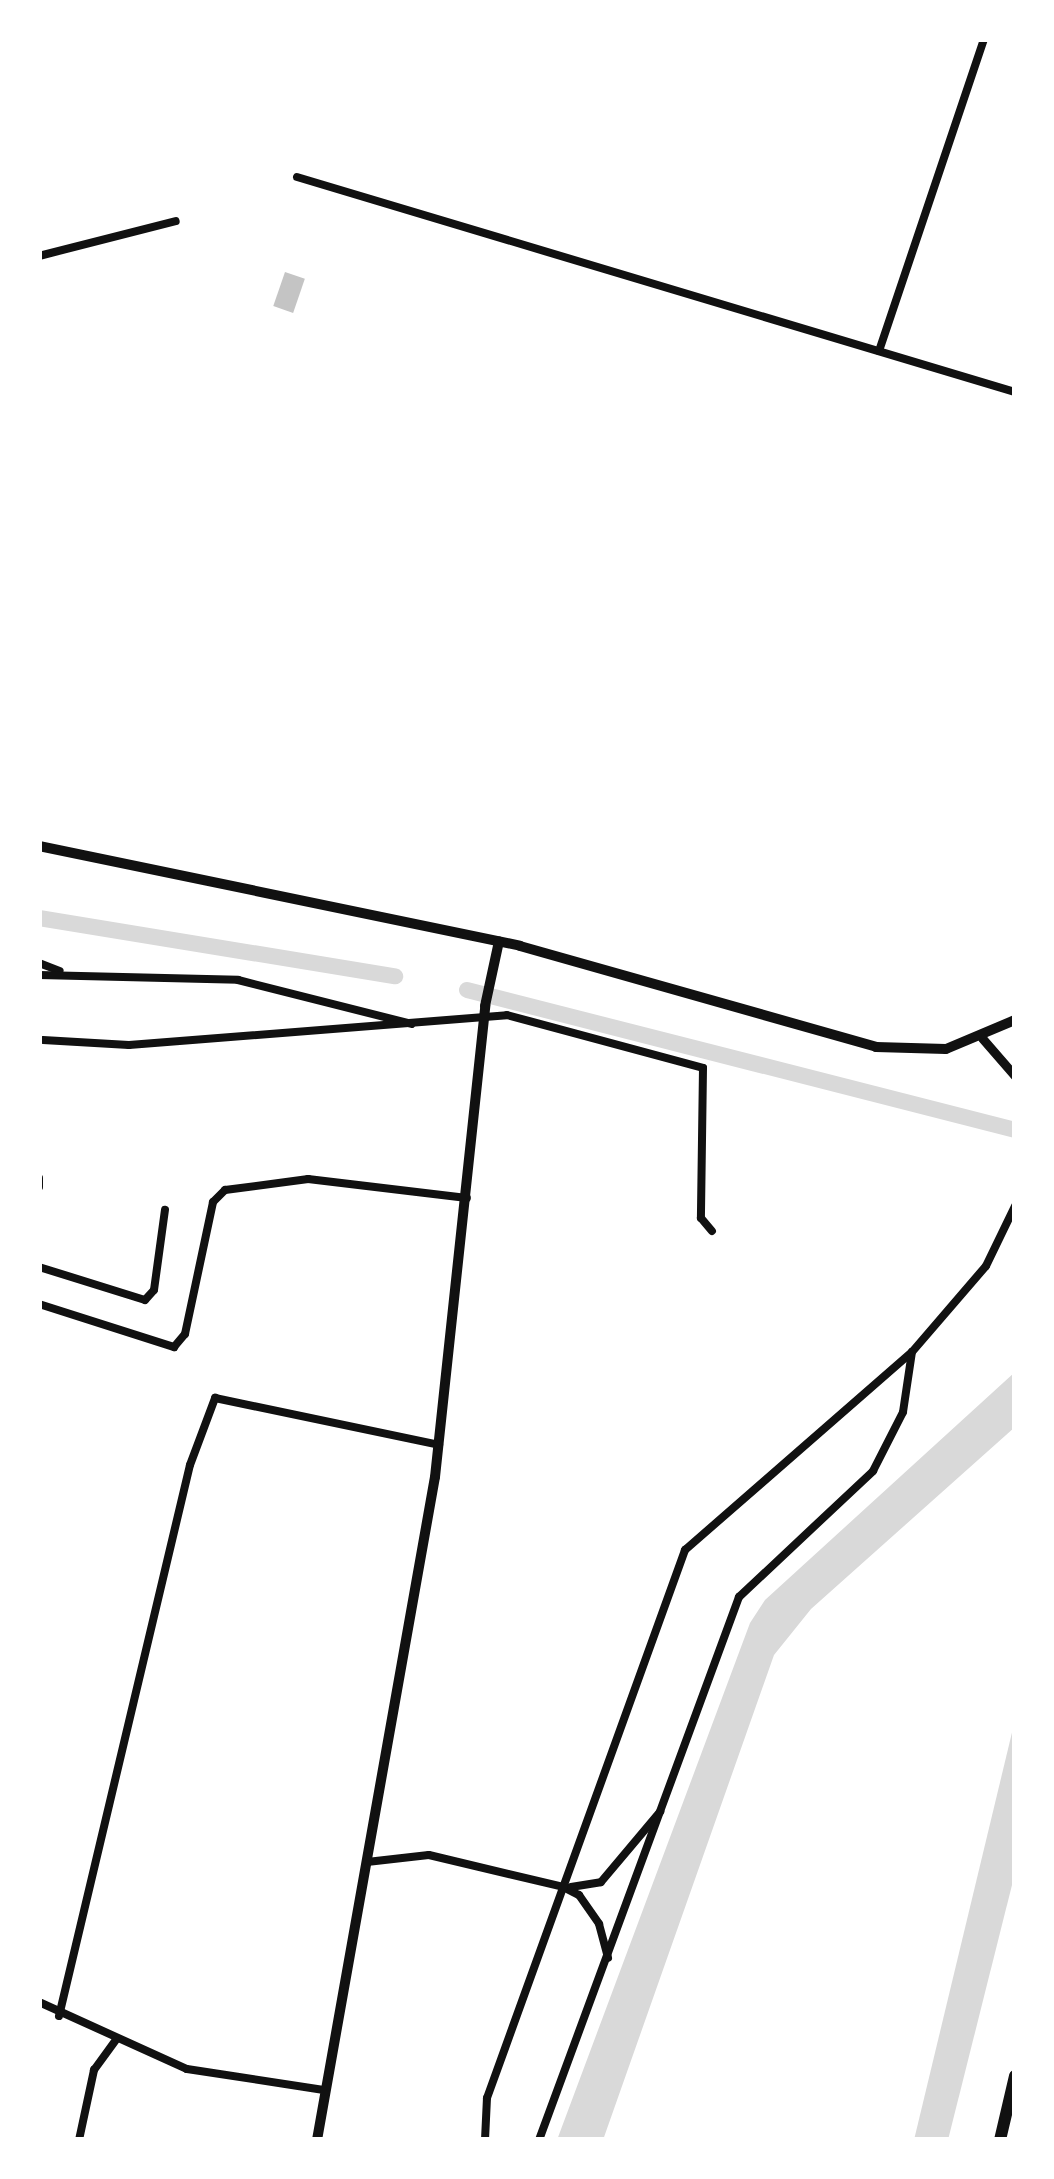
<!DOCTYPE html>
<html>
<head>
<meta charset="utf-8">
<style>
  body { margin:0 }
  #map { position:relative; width:1054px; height:2179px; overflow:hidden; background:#fff; font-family:"IBM Plex Sans",sans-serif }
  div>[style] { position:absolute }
  .water>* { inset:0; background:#d9d9d9 }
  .canal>* { height:16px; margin:-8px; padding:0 8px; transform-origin:8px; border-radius:8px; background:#d9d9d9 }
  .building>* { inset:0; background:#c4c4c4; transform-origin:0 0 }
  .minor>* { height:8px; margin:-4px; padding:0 4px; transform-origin:4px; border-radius:4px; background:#111 }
  .tertiary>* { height:9px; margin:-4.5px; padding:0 4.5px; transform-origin:4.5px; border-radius:4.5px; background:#111 }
  .secondary>* { height:10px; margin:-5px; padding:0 5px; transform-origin:5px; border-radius:5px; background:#111 }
  .primary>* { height:12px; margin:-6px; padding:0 6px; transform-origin:6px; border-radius:6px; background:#111 }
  span { translate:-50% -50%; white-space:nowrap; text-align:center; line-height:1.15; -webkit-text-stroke:10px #fff; paint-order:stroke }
  .frame { position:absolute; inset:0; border:42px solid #fff; pointer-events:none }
</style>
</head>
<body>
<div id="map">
  <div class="water">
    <i style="clip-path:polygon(1015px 1372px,1015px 1427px,811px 1609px,774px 1655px,603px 2140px,557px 2140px,750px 1623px,765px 1600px)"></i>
    <i style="clip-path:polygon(1015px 1720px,1015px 1873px,948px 2140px,914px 2140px)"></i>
  </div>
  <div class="canal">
    <i style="left:39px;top:918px;width:361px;rotate:9.3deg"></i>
    <i style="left:467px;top:990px;width:566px;rotate:14.33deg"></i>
  </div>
  <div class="building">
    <i style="left:285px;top:272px;width:21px;height:36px;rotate:19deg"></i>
  </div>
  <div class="minor">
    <i style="left:297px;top:177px;width:749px;rotate:16.67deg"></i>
    <i style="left:39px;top:256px;width:141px;rotate:-14.3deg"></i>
    <i style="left:879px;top:351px;width:329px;rotate:-71.4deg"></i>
    <i style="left:39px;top:963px;width:22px;rotate:21deg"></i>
    <i style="left:39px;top:975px;width:199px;rotate:1.4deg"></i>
    <i style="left:238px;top:980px;width:179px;rotate:14.2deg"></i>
    <i style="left:43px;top:1040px;width:86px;rotate:3.3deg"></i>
    <i style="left:129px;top:1045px;width:379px;rotate:-4.5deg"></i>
    <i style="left:507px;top:1015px;width:203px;rotate:15.1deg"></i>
    <i style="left:703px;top:1068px;width:150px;rotate:90.8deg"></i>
    <i style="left:701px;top:1218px;width:17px;rotate:50deg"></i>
    <i style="left:39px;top:1178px;width:9px;rotate:90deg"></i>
    <i style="left:39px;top:1267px;width:111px;rotate:17.3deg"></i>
    <i style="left:145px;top:1300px;width:13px;rotate:-48deg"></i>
    <i style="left:154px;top:1290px;width:81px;rotate:-82.2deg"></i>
    <i style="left:39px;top:1304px;width:142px;rotate:17.7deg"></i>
    <i style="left:174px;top:1347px;width:17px;rotate:-50deg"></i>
    <i style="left:185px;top:1334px;width:135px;rotate:-78deg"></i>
    <i style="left:213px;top:1202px;width:17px;rotate:-45deg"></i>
    <i style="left:225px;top:1190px;width:84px;rotate:-7.5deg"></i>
    <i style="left:308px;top:1179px;width:160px;rotate:6.8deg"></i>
    <i style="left:367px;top:1862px;width:62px;rotate:-6.4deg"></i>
    <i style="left:429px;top:1855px;width:138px;rotate:13.4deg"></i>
    <i style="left:563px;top:1887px;width:18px;rotate:27deg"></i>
    <i style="left:579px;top:1895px;width:35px;rotate:55deg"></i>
    <i style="left:599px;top:1924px;width:35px;rotate:75deg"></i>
    <i style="left:571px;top:1887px;width:30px;rotate:-9deg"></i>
    <i style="left:601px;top:1882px;width:92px;rotate:-49.9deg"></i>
    <i style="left:39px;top:2002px;width:162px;rotate:24.4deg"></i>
    <i style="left:187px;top:2069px;width:140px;rotate:8.7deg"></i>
    <i style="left:59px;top:2016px;width:566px;rotate:-76.63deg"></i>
    <i style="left:190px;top:1465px;width:72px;rotate:-69.5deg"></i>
    <i style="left:215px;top:1398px;width:229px;rotate:11.8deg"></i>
    <i style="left:79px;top:2140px;width:72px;rotate:-77.9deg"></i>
    <i style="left:94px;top:2070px;width:37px;rotate:-54deg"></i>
    <i style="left:485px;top:2140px;width:42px;rotate:-87.3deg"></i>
    <i style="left:487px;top:2098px;width:583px;rotate:-70.13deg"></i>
    <i style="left:685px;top:1550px;width:300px;rotate:-41.1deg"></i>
    <i style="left:539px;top:2140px;width:579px;rotate:-69.78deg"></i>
    <i style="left:739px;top:1597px;width:184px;rotate:-43.2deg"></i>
    <i style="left:873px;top:1471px;width:66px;rotate:-63deg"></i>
    <i style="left:903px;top:1412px;width:61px;rotate:-81.5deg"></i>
    <i style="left:912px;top:1352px;width:113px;rotate:-49.3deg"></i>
    <i style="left:986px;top:1266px;width:67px;rotate:-64.2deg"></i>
  </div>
  <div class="tertiary">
    <i style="left:982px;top:1038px;width:50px;rotate:49deg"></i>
  </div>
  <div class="secondary">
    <i style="left:39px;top:846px;width:491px;rotate:11.7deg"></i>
    <i style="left:520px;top:946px;width:370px;rotate:15.8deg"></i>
    <i style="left:876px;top:1047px;width:70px;rotate:1.6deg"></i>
    <i style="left:946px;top:1049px;width:75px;rotate:-22.8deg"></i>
    <i style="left:317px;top:2140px;width:673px;rotate:-79.91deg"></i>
    <i style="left:435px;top:1477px;width:474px;rotate:-83.9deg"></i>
    <i style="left:485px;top:1006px;width:66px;rotate:-77.8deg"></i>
  </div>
  <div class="primary">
    <i style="left:1000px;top:2140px;width:66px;rotate:-76.8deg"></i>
  </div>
  <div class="frame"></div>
</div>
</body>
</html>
